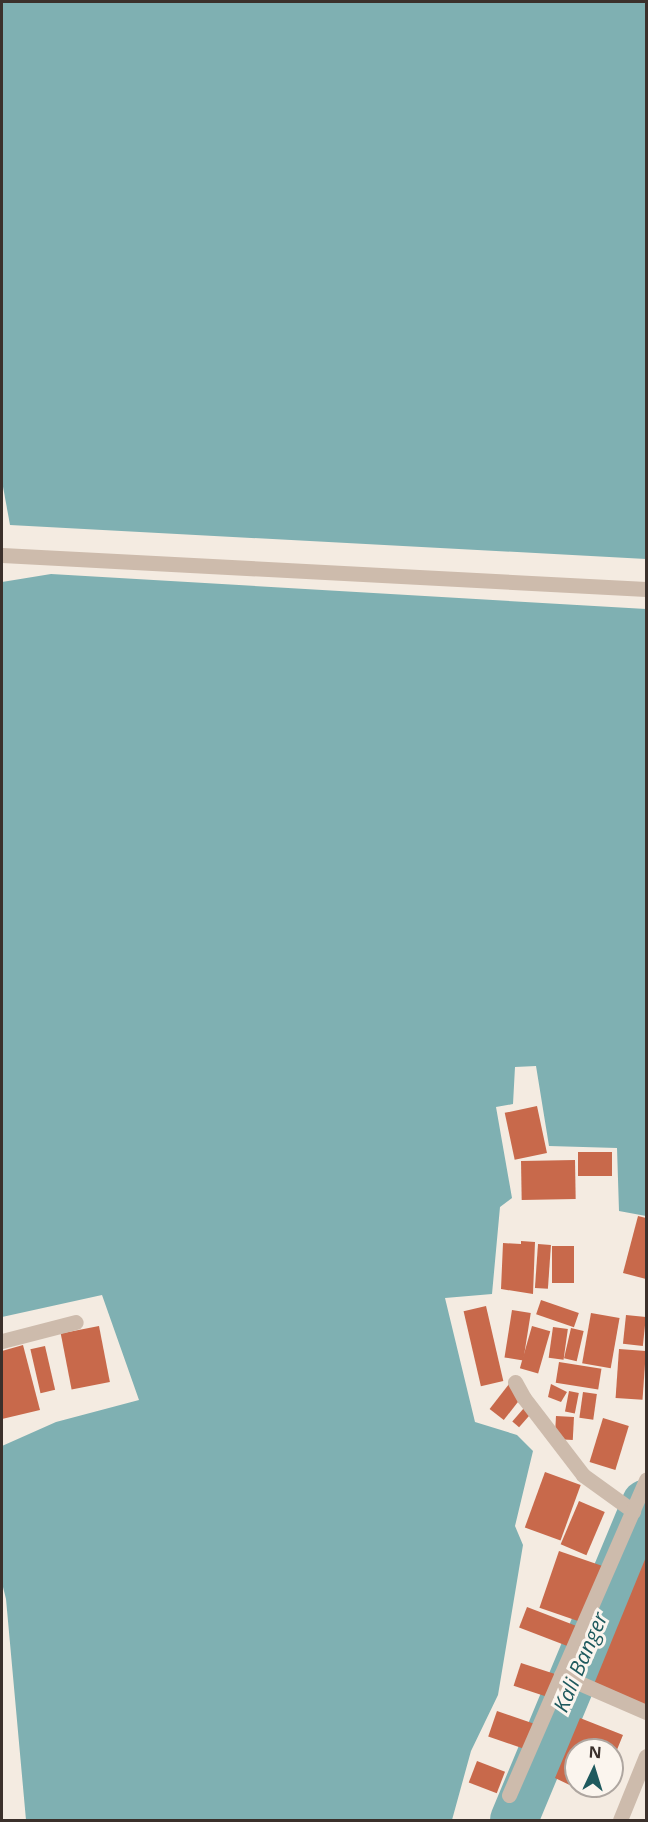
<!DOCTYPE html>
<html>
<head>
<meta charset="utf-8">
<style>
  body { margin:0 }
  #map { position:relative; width:648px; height:1822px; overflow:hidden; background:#f4ebe1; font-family:"Open Sans",sans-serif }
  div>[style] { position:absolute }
  .water>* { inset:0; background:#7fb0b2 }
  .river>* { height:48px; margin:-24px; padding:0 24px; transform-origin:24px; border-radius:24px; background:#7fb0b2 }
  .building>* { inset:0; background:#c8694b; transform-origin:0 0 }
  .street>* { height:15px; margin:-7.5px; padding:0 7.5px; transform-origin:7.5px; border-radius:7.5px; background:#cdbbac }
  span { translate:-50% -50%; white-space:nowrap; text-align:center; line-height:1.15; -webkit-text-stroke:6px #fbf5ee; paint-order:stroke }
  .water-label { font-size:21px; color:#1f5a5e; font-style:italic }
  .frame { position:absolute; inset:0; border:3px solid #3b302b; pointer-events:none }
  .north { position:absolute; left:564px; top:1738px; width:60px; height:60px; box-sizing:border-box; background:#fbf5ee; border:2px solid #aea6a0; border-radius:50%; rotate:4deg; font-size:16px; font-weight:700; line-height:24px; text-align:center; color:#3b302b }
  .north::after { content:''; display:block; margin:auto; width:21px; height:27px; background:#1f5a5e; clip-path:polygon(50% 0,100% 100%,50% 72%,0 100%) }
</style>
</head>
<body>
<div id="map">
  <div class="water">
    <i style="clip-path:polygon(2px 2px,646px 2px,646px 559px,10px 525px,2px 481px)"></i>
    <i style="clip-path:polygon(51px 574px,646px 609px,646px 1216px,619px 1211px,617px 1148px,549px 1146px,536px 1066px,515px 1067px,513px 1104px,496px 1107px,512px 1198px,500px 1207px,492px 1294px,445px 1298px,475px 1422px,517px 1435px,533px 1451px,515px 1526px,523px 1545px,498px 1695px,471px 1751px,452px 1820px,26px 1820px,6px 1599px,2px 1583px,2px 1446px,56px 1422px,139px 1400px,102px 1295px,2px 1317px,2px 582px)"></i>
  </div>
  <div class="river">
    <i style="left:514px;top:1820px;width:343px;rotate:-67.4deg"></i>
  </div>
  <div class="building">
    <i style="left:537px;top:1106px;width:48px;height:33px;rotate:78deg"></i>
    <i style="left:578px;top:1152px;width:34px;height:24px"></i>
    <i style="left:575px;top:1160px;width:39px;height:54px;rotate:89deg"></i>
    <i style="clip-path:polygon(638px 1216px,646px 1218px,646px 1279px,623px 1273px)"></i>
    <i style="clip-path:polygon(521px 1241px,535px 1242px,533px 1294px,501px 1289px,503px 1243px,521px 1244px)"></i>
    <i style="left:538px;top:1244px;width:13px;height:44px;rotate:4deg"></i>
    <i style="left:552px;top:1246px;width:22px;height:37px"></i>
    <i style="left:541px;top:1300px;width:40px;height:15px;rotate:19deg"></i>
    <i style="left:486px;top:1306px;width:77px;height:23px;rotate:77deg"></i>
    <i style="left:512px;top:1310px;width:19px;height:48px;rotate:9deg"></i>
    <i style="left:591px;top:1313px;width:29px;height:51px;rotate:10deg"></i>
    <i style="left:626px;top:1315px;width:20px;height:29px;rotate:6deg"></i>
    <i style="left:99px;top:1326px;width:57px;height:39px;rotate:79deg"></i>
    <i style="left:532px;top:1326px;width:19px;height:44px;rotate:16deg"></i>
    <i style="left:553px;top:1327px;width:15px;height:31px;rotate:8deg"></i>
    <i style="left:571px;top:1328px;width:13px;height:31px;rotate:13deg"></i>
    <i style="clip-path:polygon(23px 1345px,40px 1410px,2px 1419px,2px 1351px)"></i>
    <i style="left:45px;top:1346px;width:45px;height:15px;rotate:77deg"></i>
    <i style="left:619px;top:1349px;width:27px;height:49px;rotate:4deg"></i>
    <i style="left:559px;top:1362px;width:43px;height:21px;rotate:9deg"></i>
    <i style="left:513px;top:1379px;width:18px;height:38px;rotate:38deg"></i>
    <i style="clip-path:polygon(551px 1384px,567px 1392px,561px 1402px,548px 1397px)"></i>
    <i style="left:569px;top:1391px;width:10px;height:21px;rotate:11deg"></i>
    <i style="left:583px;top:1392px;width:14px;height:26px;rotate:8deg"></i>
    <i style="left:530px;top:1401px;width:9px;height:27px;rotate:41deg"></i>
    <i style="left:556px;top:1416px;width:18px;height:23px;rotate:3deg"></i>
    <i style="left:603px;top:1418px;width:27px;height:46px;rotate:17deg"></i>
    <i style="left:545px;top:1472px;width:38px;height:59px;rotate:20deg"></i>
    <i style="left:579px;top:1501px;width:28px;height:47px;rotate:23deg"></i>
    <i style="left:559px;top:1551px;width:46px;height:60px;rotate:19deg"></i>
    <i style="clip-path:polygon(646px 1557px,646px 1706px,594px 1684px)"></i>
    <i style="left:527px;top:1607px;width:53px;height:22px;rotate:21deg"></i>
    <i style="left:521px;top:1663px;width:39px;height:24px;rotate:18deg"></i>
    <i style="left:497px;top:1711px;width:40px;height:27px;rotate:19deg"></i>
    <i style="clip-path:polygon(580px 1718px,623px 1735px,612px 1762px,612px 1750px,576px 1750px,576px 1786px,602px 1786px,597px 1798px,555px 1778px)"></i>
    <i style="left:477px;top:1761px;width:30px;height:23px;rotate:21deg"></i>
  </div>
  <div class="street">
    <i style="left:2px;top:555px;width:645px;rotate:3.02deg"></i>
    <i style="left:2px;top:1341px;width:76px;rotate:-14.4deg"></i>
    <i style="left:515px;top:1382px;width:18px;rotate:61deg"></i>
    <i style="left:524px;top:1398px;width:97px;rotate:52.5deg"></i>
    <i style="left:583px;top:1475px;width:62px;rotate:35.8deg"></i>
    <i style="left:561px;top:1675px;width:93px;rotate:23.5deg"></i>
    <i style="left:509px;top:1795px;width:344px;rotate:-66.5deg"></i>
    <i style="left:620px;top:1820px;width:69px;rotate:-67.9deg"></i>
  </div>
  <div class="water-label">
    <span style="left:580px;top:1662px;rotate:-67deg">Kali Banger</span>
  </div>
  <div class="frame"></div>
  <div class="north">N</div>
</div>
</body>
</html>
